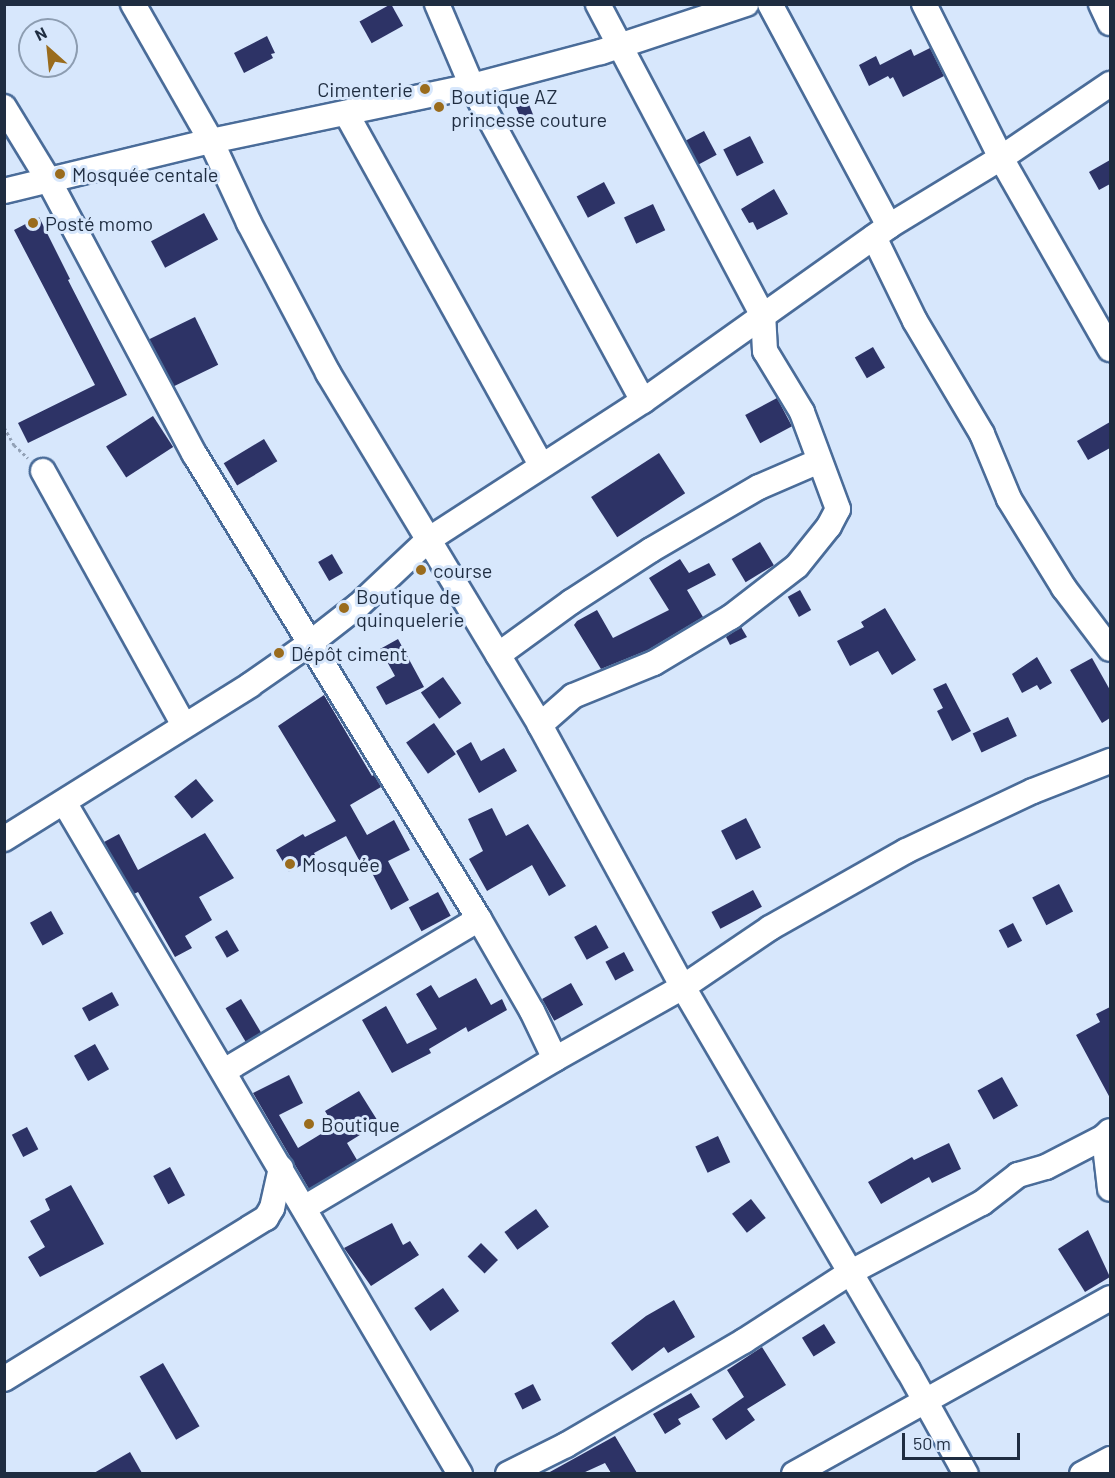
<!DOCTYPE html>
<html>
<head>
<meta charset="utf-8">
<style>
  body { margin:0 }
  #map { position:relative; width:1115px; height:1478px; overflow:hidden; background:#d7e7fc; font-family:Barlow,sans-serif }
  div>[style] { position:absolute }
  .building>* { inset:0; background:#2d3366; transform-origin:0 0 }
  .path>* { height:3px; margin-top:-1.5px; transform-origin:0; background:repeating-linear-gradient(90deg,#92a1b6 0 3px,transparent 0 6px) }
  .roads { filter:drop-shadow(2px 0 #4a6c99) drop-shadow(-2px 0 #4a6c99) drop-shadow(0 2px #4a6c99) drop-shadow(0 -2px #4a6c99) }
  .minor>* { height:24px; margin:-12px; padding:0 12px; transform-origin:12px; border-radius:12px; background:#fff }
  .dots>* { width:16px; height:16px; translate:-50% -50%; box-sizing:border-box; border:3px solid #d7e7fc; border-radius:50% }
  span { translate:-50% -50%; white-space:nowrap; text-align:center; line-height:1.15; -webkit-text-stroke:6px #d7e7fc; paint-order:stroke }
  .poi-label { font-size:20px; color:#1f2d41 }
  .right { translate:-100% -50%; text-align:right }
  .left { translate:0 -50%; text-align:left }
  .frame { position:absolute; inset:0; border:6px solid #1f2d41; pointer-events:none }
  .north { position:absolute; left:18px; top:18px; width:60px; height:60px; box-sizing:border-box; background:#d7e7fc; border:2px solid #8d9db1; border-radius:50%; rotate:333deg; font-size:16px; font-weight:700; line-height:24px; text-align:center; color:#1f2d41 }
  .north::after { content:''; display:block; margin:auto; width:21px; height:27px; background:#9a6c1d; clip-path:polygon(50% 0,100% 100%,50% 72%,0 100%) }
  .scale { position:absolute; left:902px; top:1433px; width:118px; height:27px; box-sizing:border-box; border:3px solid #1f2d41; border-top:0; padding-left:8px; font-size:18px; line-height:21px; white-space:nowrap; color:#1f2d41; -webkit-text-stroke:4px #d7e7fc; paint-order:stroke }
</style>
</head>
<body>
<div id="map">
  <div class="building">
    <i style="left:391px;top:4px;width:25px;height:36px;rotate:61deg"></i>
    <i style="clip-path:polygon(267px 36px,275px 53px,271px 54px,273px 58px,244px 73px,234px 53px)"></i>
    <i style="clip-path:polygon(930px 48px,944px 76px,903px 97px,893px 77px,890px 79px,888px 76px,869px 86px,859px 65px,876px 56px,880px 65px,911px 49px,914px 56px)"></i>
    <i style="left:528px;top:102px;width:18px;height:13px;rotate:68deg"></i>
    <i style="left:704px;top:131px;width:27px;height:21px;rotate:62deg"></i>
    <i style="left:750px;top:136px;width:30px;height:30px;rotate:63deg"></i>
    <i style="clip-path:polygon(1110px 160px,1110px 184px,1099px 190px,1089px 172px)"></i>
    <i style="left:604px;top:182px;width:24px;height:31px;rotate:62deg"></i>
    <i style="clip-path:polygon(774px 189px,788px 214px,757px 230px,753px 222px,749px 223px,741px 209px)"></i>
    <i style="left:653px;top:204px;width:29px;height:32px;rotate:65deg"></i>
    <i style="left:204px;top:213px;width:30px;height:60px;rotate:62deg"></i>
    <i style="clip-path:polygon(39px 217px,70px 279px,68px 280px,127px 395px,28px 443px,18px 423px,95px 385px,14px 230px)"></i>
    <i style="left:195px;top:317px;width:53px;height:51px;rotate:64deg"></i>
    <i style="left:873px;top:347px;width:24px;height:21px;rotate:60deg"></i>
    <i style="left:777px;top:398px;width:32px;height:36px;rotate:62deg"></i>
    <i style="left:153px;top:416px;width:37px;height:56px;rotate:57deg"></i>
    <i style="clip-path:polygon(1110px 422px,1110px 448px,1088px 460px,1077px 441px)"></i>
    <i style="left:264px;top:439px;width:26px;height:47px;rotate:59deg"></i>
    <i style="left:659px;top:453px;width:48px;height:81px;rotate:57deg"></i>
    <i style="left:760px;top:542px;width:27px;height:33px;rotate:59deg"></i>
    <i style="left:332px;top:554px;width:22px;height:16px;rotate:60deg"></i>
    <i style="clip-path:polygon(680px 559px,689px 573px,709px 563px,716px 575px,687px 590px,703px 617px,648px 650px,601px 669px,574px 625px,577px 621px,597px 610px,613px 638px,669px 610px,649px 578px)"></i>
    <i style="left:800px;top:590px;width:23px;height:14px;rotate:61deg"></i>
    <i style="clip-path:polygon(885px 608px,916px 660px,892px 675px,878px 651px,850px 666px,837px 641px,864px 627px,861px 622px)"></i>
    <i style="clip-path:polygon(741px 627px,747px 637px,730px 645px,726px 637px)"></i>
    <i style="clip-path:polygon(398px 639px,424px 687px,386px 705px,376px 687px,395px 676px,380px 649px)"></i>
    <i style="clip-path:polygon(1037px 657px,1052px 683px,1040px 690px,1037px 685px,1022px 693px,1012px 674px)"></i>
    <i style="clip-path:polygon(1092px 658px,1110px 690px,1110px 718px,1102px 723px,1070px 670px)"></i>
    <i style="left:443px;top:677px;width:32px;height:27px;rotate:55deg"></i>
    <i style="clip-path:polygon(946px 683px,971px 731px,952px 741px,937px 711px,943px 708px,933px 689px)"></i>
    <i style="clip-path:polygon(324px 695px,372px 776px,374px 775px,381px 787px,350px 805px,367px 835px,394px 820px,410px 850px,388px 861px,409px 900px,391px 910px,371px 871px,366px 873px,346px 836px,314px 853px,316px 857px,289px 872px,276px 850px,303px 834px,305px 837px,336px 821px,278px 726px)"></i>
    <i style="left:1008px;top:717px;width:21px;height:39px;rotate:65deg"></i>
    <i style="left:434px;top:723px;width:38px;height:34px;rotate:55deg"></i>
    <i style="clip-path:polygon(471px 742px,481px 761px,504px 748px,517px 771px,479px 793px,456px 751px)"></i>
    <i style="left:196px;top:779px;width:28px;height:28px;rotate:51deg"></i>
    <i style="clip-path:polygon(492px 808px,506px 836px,528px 824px,566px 886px,549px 896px,532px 865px,487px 891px,469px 859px,483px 851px,468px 819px)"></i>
    <i style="left:746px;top:818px;width:33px;height:28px;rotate:63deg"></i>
    <i style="clip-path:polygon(205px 833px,234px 878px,199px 897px,212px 920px,185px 936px,192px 948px,175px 957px,138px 892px,134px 894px,104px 842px,119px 834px,138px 870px)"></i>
    <i style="left:1059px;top:884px;width:31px;height:30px;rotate:63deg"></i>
    <i style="left:753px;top:890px;width:19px;height:47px;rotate:62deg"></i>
    <i style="left:438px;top:892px;width:27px;height:33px;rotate:62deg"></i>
    <i style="left:51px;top:911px;width:26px;height:24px;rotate:61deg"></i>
    <i style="left:1013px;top:923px;width:20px;height:16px;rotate:63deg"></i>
    <i style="left:596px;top:925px;width:26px;height:25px;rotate:61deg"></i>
    <i style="left:227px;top:930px;width:24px;height:14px;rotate:60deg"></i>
    <i style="left:624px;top:952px;width:21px;height:21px;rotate:62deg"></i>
    <i style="clip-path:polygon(476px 978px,491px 1005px,502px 999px,507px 1010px,468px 1032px,466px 1027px,429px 1049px,431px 1053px,392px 1073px,362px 1020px,386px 1006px,407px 1044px,437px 1029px,416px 994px,431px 985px,439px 998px)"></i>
    <i style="left:571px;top:983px;width:25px;height:33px;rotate:61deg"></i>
    <i style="left:112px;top:992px;width:15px;height:34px;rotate:62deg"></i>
    <i style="left:241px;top:999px;width:39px;height:18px;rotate:59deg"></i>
    <i style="clip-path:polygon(1110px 1007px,1110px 1098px,1076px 1035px,1100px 1022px,1096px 1014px)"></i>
    <i style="left:95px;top:1044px;width:29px;height:24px;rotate:61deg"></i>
    <i style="clip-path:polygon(289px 1075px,303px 1103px,279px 1115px,298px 1148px,334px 1126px,325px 1111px,359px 1091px,379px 1123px,347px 1143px,357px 1160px,309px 1189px,253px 1093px)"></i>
    <i style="left:1002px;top:1077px;width:33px;height:28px;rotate:61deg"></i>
    <i style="left:27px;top:1127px;width:25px;height:17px;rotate:63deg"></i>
    <i style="left:718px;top:1136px;width:29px;height:25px;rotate:65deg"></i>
    <i style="clip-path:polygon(949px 1143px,961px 1169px,932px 1183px,929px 1177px,881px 1204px,868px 1182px,912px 1157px,914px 1160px)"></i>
    <i style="left:170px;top:1167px;width:32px;height:19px;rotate:62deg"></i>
    <i style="clip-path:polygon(71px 1185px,104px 1244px,40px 1277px,28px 1257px,45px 1247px,30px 1221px,50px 1210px,45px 1199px)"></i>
    <i style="left:751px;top:1199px;width:24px;height:24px;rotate:52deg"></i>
    <i style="left:536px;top:1209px;width:22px;height:39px;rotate:54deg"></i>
    <i style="clip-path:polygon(392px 1223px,403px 1245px,410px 1241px,419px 1255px,371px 1286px,344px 1248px)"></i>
    <i style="clip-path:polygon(1088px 1230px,1110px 1277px,1085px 1292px,1058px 1249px)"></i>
    <i style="left:481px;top:1243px;width:24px;height:19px;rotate:45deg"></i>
    <i style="left:443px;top:1288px;width:28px;height:35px;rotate:55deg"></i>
    <i style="clip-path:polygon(674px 1300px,695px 1337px,668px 1353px,664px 1347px,632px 1371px,611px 1343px,646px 1316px)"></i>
    <i style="left:824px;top:1324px;width:22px;height:26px;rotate:58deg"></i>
    <i style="clip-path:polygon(762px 1347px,786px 1385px,747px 1409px,755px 1420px,726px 1440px,712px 1419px,744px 1397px,727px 1370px)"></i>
    <i style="left:163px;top:1363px;width:73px;height:27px;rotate:60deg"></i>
    <i style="left:533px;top:1384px;width:18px;height:21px;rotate:63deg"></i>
    <i style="clip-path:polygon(691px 1393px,700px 1407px,678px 1419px,681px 1424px,665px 1434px,653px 1414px)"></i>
    <i style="clip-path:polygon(615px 1436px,637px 1473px,611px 1473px,605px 1463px,583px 1473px,548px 1473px)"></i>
    <i style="clip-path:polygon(130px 1452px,142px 1473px,94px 1473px)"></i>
  </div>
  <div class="path">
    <i style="left:4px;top:427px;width:21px;rotate:61deg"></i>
    <i style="left:14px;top:445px;width:19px;rotate:43deg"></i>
  </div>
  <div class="roads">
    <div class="minor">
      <i style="left:133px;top:4px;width:158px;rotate:60.3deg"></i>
      <i style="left:211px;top:141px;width:90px;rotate:65.1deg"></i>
      <i style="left:249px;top:223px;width:170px;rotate:62.2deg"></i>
      <i style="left:328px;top:373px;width:411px;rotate:58.9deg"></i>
      <i style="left:540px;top:725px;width:298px;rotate:61.4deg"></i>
      <i style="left:683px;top:987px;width:444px;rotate:59.6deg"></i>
      <i style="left:908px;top:1370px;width:119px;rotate:60.9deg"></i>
      <i style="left:437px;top:4px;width:89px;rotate:66.9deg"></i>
      <i style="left:472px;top:86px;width:358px;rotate:61.5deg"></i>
      <i style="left:770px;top:4px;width:252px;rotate:61.8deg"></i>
      <i style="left:924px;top:4px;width:172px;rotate:63.4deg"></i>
      <i style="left:1001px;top:158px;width:220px;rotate:60.3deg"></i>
      <i style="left:1101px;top:4px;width:21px;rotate:65deg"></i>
      <i style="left:4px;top:107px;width:84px;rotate:58.6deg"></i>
      <i style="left:48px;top:179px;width:313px;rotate:62deg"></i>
      <i style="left:195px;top:455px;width:544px;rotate:58.53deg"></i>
      <i style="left:479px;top:919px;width:106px;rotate:60.1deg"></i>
      <i style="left:532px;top:1011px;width:53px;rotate:64.4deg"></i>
      <i style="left:346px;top:113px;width:402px;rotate:61deg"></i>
      <i style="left:4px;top:191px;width:213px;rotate:-13.6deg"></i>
      <i style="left:211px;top:141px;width:267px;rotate:-11.9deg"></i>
      <i style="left:472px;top:86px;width:133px;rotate:-14.8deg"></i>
      <i style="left:601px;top:52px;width:153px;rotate:-18.3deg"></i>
      <i style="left:874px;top:237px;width:93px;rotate:64deg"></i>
      <i style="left:915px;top:321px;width:131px;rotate:59.3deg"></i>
      <i style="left:982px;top:434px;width:70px;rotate:67.4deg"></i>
      <i style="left:1009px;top:499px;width:105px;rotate:58.3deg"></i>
      <i style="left:1064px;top:588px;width:76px;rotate:53deg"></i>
      <i style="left:43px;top:471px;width:291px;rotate:61deg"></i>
      <i style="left:498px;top:655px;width:90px;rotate:-36deg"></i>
      <i style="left:571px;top:602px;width:95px;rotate:-33deg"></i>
      <i style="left:651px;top:550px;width:125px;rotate:-30.3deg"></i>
      <i style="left:759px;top:487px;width:65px;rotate:-23.4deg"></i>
      <i style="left:540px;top:725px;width:44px;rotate:-41.3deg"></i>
      <i style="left:573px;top:696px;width:87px;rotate:-22.2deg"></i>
      <i style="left:654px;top:663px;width:90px;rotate:-30.9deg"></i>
      <i style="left:731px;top:617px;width:83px;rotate:-37.7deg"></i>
      <i style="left:797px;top:566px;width:51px;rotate:-51.3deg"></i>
      <i style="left:829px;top:526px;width:19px;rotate:-62deg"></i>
      <i style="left:838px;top:509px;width:103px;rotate:-110.4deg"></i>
      <i style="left:802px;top:412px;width:71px;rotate:-121.2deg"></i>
      <i style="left:765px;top:351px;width:35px;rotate:-93deg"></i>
      <i style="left:763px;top:316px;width:353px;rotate:-117.9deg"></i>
      <i style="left:64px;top:802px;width:780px;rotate:59.49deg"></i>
      <i style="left:4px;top:839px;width:290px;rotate:-32deg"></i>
      <i style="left:250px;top:685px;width:72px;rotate:-34.8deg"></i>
      <i style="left:309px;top:644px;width:63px;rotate:-38deg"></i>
      <i style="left:359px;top:605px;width:95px;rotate:-43.3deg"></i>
      <i style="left:428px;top:540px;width:256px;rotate:-32.9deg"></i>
      <i style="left:643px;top:401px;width:302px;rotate:-35.4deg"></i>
      <i style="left:889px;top:226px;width:131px;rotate:-31.3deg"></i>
      <i style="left:1001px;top:158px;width:132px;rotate:-34.2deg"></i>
      <i style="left:224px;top:1071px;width:297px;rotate:-30.8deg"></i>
      <i style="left:1104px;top:1137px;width:52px;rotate:83.4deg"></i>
      <i style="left:304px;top:1208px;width:292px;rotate:-30.7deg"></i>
      <i style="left:555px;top:1059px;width:147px;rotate:-29.4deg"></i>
      <i style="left:683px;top:987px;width:105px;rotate:-34.1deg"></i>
      <i style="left:770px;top:928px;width:156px;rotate:-29.5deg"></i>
      <i style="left:906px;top:851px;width:140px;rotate:-25.3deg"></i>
      <i style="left:1033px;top:791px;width:83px;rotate:-21.3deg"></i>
      <i style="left:4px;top:1379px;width:308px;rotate:-31.6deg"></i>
      <i style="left:266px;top:1218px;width:12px;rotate:-59deg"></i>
      <i style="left:272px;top:1208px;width:41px;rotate:-77.3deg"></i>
      <i style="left:508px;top:1474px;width:65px;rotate:-26.6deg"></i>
      <i style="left:566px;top:1445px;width:206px;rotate:-30.3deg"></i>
      <i style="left:744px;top:1341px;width:127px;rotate:-32.8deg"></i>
      <i style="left:851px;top:1272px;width:148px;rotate:-27.8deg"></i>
      <i style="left:982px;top:1203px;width:46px;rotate:-37.9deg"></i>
      <i style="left:1018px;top:1175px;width:29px;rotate:-16deg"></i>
      <i style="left:1046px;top:1167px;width:65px;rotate:-27.3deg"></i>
      <i style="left:1104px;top:1137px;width:8px;rotate:-45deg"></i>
      <i style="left:794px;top:1474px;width:362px;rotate:-29.1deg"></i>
      <i style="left:1082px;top:1474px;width:32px;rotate:-28deg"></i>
    </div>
  </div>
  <div class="dots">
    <i style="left:425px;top:89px;background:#9a6c1d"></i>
    <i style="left:439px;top:107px;background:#9a6c1d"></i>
    <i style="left:60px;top:174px;background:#9a6c1d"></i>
    <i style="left:33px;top:223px;background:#9a6c1d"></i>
    <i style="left:421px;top:570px;background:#9a6c1d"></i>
    <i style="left:344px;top:608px;background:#9a6c1d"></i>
    <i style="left:279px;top:653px;background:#9a6c1d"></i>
    <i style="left:290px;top:864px;background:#9a6c1d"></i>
    <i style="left:309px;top:1124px;background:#9a6c1d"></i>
  </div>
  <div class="poi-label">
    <span class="right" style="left:413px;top:89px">Cimenterie</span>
    <span class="left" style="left:451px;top:108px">Boutique AZ<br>princesse couture</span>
    <span class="left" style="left:72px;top:174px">Mosquée centale</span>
    <span class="left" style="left:45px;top:223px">Posté momo</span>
    <span class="left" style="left:433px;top:570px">course</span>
    <span class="left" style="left:356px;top:608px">Boutique de<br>quinquelerie</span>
    <span class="left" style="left:291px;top:653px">Dépôt ciment</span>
    <span class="left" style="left:302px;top:864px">Mosquée</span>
    <span class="left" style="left:321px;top:1124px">Boutique</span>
  </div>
  <div class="frame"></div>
  <div class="north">N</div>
  <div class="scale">50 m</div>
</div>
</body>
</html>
